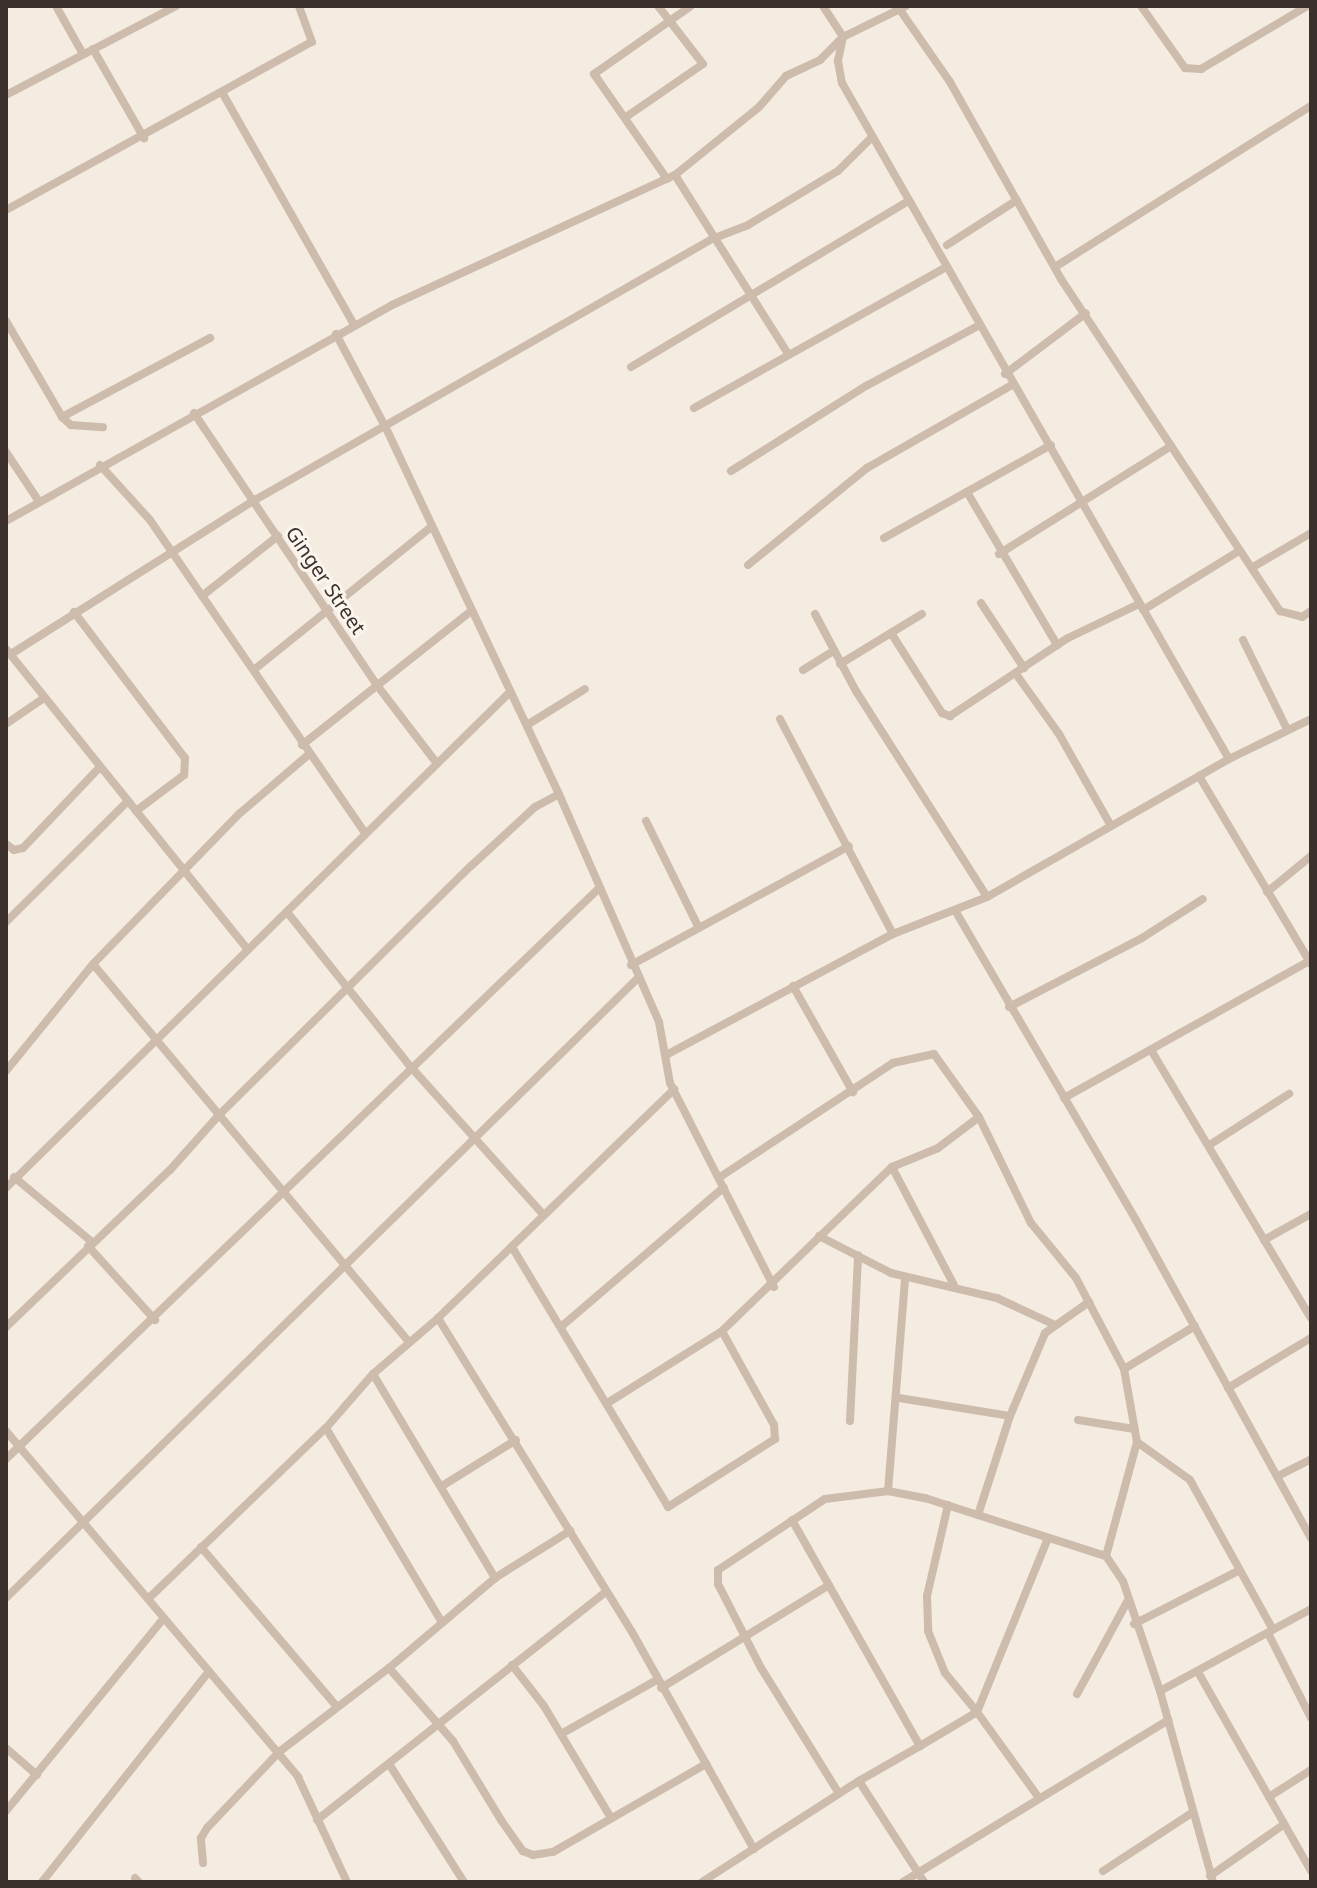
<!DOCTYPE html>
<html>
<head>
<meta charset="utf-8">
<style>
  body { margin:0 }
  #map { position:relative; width:1317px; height:1888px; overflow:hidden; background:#f4ebe1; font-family:"Noto Sans",sans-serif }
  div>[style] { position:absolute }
  .minor>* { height:8px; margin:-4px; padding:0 4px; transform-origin:4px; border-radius:4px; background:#cdbbac }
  span { translate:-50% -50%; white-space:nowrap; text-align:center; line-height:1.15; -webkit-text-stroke:6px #fbf5ee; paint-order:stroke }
  .street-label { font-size:20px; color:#3b302b }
  .frame { position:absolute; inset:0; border:8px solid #3b302b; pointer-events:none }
</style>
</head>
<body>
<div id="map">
  <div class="minor">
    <i style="left:56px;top:6px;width:55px;rotate:60.6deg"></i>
    <i style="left:823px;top:6px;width:37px;rotate:57deg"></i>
    <i style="left:843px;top:37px;width:25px;rotate:102deg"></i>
    <i style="left:838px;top:61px;width:22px;rotate:80deg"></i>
    <i style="left:842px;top:83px;width:779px;rotate:60.21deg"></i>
    <i style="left:1141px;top:6px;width:76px;rotate:54.6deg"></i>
    <i style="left:1185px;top:68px;width:16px;rotate:4deg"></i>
    <i style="left:1201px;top:69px;width:123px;rotate:-30.7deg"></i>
    <i style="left:900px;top:10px;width:88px;rotate:55.2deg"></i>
    <i style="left:950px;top:82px;width:226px;rotate:60.6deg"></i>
    <i style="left:1061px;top:279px;width:398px;rotate:56.6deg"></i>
    <i style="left:1280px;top:611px;width:23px;rotate:15deg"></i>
    <i style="left:1302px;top:617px;width:11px;rotate:-34deg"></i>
    <i style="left:93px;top:49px;width:103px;rotate:60.2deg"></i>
    <i style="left:223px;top:94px;width:266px;rotate:60.4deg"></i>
    <i style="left:6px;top:95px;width:192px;rotate:-27.6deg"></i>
    <i style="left:626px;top:117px;width:93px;rotate:-34.5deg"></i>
    <i style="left:703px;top:64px;width:73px;rotate:-127.8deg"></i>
    <i style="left:675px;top:175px;width:212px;rotate:57.7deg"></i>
    <i style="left:667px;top:179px;width:128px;rotate:-124.8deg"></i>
    <i style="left:594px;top:74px;width:118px;rotate:-35deg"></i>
    <i style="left:6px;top:210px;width:349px;rotate:-28.8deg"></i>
    <i style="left:312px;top:42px;width:38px;rotate:-110deg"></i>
    <i style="left:947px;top:245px;width:83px;rotate:-32.7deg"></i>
    <i style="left:1055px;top:267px;width:302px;rotate:-32.2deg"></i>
    <i style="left:6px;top:321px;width:111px;rotate:59.7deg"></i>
    <i style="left:62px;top:417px;width:12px;rotate:42deg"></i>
    <i style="left:71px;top:425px;width:32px;rotate:4deg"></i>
    <i style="left:336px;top:334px;width:104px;rotate:62deg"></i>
    <i style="left:385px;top:426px;width:407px;rotate:64.7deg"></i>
    <i style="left:559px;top:794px;width:249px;rotate:66.3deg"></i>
    <i style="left:659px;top:1022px;width:62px;rotate:79.8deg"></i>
    <i style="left:670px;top:1083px;width:229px;rotate:63deg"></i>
    <i style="left:631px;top:367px;width:323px;rotate:-30.9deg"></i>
    <i style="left:1005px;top:374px;width:101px;rotate:-37deg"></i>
    <i style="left:694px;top:408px;width:287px;rotate:-29.2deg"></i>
    <i style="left:194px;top:413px;width:326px;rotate:56.1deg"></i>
    <i style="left:376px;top:684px;width:97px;rotate:52.5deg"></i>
    <i style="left:62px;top:417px;width:168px;rotate:-28.1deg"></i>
    <i style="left:6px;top:452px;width:58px;rotate:56.3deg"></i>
    <i style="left:100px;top:465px;width:74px;rotate:47.7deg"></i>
    <i style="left:150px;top:520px;width:380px;rotate:55.5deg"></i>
    <i style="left:731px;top:471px;width:160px;rotate:-32.2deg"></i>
    <i style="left:866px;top:386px;width:127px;rotate:-28.2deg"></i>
    <i style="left:967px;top:492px;width:178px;rotate:59.5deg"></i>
    <i style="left:6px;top:521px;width:442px;rotate:-29.2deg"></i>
    <i style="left:392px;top:305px;width:311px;rotate:-24.7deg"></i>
    <i style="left:675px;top:175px;width:108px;rotate:-39deg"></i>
    <i style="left:759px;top:107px;width:41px;rotate:-48.9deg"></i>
    <i style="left:786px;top:76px;width:38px;rotate:-25deg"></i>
    <i style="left:820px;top:60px;width:33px;rotate:-45deg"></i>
    <i style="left:843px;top:37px;width:70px;rotate:-26.2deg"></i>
    <i style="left:884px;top:538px;width:191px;rotate:-29.1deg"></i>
    <i style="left:999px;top:554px;width:203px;rotate:-32.1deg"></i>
    <i style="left:748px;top:565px;width:154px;rotate:-39.2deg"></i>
    <i style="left:867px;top:468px;width:167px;rotate:-29.8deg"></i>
    <i style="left:1253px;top:567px;width:67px;rotate:-30.4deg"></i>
    <i style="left:202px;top:596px;width:97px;rotate:-38.3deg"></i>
    <i style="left:981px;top:603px;width:78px;rotate:56.5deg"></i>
    <i style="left:1143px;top:610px;width:113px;rotate:-31.6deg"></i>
    <i style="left:74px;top:612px;width:183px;rotate:52.8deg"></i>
    <i style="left:185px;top:758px;width:17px;rotate:93deg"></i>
    <i style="left:184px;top:775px;width:60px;rotate:143.1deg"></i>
    <i style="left:815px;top:614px;width:87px;rotate:62deg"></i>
    <i style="left:856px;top:691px;width:244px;rotate:57.5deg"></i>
    <i style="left:891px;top:633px;width:95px;rotate:57.5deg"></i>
    <i style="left:942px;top:713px;width:9px;rotate:21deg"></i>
    <i style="left:950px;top:716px;width:141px;rotate:-33.5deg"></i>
    <i style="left:1068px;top:638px;width:79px;rotate:-25.6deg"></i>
    <i style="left:1243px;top:640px;width:99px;rotate:63.7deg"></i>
    <i style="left:6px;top:649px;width:386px;rotate:51.2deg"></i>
    <i style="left:11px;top:654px;width:289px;rotate:-32.3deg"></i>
    <i style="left:255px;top:500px;width:526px;rotate:-29.73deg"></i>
    <i style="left:712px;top:239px;width:39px;rotate:-21deg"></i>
    <i style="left:748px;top:225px;width:105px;rotate:-31deg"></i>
    <i style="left:838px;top:171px;width:48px;rotate:-45deg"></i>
    <i style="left:840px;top:664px;width:96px;rotate:-31.4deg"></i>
    <i style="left:255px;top:669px;width:226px;rotate:-38.9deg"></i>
    <i style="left:803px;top:670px;width:36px;rotate:-32deg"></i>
    <i style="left:1016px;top:674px;width:74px;rotate:54.4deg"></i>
    <i style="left:1059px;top:734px;width:106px;rotate:60.5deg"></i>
    <i style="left:780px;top:719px;width:243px;rotate:62.3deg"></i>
    <i style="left:6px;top:724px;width:46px;rotate:-34.4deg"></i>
    <i style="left:527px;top:725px;width:68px;rotate:-31.8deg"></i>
    <i style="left:302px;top:745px;width:214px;rotate:-38.4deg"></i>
    <i style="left:1199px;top:776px;width:219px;rotate:59.2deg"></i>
    <i style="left:646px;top:821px;width:117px;rotate:63.7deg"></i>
    <i style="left:6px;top:844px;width:10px;rotate:37deg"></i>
    <i style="left:14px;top:850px;width:9px;rotate:-13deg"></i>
    <i style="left:23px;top:848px;width:112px;rotate:-46.5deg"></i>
    <i style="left:1267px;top:892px;width:57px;rotate:-39.3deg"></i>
    <i style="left:287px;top:912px;width:197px;rotate:51.4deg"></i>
    <i style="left:410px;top:1066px;width:199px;rotate:48.1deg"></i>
    <i style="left:956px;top:912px;width:357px;rotate:59.7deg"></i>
    <i style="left:1136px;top:1220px;width:363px;rotate:61.2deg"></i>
    <i style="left:6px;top:922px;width:172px;rotate:-44.8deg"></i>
    <i style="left:93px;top:964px;width:493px;rotate:50.1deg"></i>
    <i style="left:631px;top:965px;width:248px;rotate:-28.6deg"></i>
    <i style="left:793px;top:986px;width:122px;rotate:60.5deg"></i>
    <i style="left:1009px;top:1007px;width:150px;rotate:-27.4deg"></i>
    <i style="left:1142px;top:938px;width:72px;rotate:-32.6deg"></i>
    <i style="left:1151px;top:1050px;width:312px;rotate:59.2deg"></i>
    <i style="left:668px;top:1054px;width:255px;rotate:-28.1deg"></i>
    <i style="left:893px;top:934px;width:101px;rotate:-21.5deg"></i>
    <i style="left:987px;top:897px;width:279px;rotate:-29.7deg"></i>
    <i style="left:1229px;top:759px;width:91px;rotate:-26deg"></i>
    <i style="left:6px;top:1071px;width:138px;rotate:-50.9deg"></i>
    <i style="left:93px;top:964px;width:209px;rotate:-45.8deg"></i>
    <i style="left:239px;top:814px;width:91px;rotate:-40.5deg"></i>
    <i style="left:1064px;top:1098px;width:281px;rotate:-29.2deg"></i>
    <i style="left:1211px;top:1144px;width:93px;rotate:-32.7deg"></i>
    <i style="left:892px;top:1167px;width:133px;rotate:62.3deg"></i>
    <i style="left:14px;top:1177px;width:102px;rotate:39.8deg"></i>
    <i style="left:720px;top:1177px;width:207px;rotate:-33.4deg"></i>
    <i style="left:893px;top:1063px;width:42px;rotate:-12.4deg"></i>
    <i style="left:934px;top:1054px;width:77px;rotate:54.5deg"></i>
    <i style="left:979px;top:1117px;width:118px;rotate:63.9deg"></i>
    <i style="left:1031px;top:1223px;width:71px;rotate:50.7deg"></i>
    <i style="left:1076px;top:1278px;width:103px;rotate:62.2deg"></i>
    <i style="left:1124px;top:1369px;width:74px;rotate:79.9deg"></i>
    <i style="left:1137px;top:1442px;width:118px;rotate:105.2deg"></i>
    <i style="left:6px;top:1188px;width:707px;rotate:-44.54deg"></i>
    <i style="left:819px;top:1236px;width:81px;rotate:27.2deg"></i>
    <i style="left:891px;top:1273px;width:109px;rotate:13.3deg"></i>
    <i style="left:997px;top:1298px;width:62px;rotate:24.9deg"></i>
    <i style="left:1264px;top:1240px;width:54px;rotate:-29deg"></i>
    <i style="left:88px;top:1246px;width:100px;rotate:47.8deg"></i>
    <i style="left:512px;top:1247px;width:303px;rotate:59deg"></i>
    <i style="left:668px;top:1507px;width:127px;rotate:-32.4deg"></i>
    <i style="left:775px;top:1439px;width:14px;rotate:-94deg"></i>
    <i style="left:774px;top:1425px;width:107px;rotate:-119deg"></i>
    <i style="left:438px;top:1318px;width:369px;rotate:58.3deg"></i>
    <i style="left:632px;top:1632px;width:249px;rotate:60.7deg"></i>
    <i style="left:562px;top:1326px;width:213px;rotate:-40.6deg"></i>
    <i style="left:6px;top:1327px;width:227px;rotate:-43.8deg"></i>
    <i style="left:170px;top:1170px;width:74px;rotate:-48.3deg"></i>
    <i style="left:219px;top:1115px;width:354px;rotate:-44.7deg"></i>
    <i style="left:471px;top:866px;width:87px;rotate:-42.7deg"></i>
    <i style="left:535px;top:807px;width:27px;rotate:-28deg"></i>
    <i style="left:1124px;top:1369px;width:83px;rotate:-31.2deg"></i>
    <i style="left:373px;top:1374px;width:238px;rotate:59.1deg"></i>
    <i style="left:1228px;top:1388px;width:97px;rotate:-31.1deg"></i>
    <i style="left:899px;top:1398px;width:112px;rotate:9.2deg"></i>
    <i style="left:609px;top:1402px;width:133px;rotate:-32.1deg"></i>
    <i style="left:722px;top:1331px;width:236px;rotate:-44deg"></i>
    <i style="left:892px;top:1167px;width:50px;rotate:-22.4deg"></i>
    <i style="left:938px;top:1148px;width:51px;rotate:-37.1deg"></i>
    <i style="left:1078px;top:1420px;width:57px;rotate:9.1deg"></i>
    <i style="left:850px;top:1421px;width:166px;rotate:-87.2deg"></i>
    <i style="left:326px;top:1428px;width:225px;rotate:59.2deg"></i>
    <i style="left:6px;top:1431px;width:453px;rotate:49.8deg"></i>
    <i style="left:298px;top:1777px;width:116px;rotate:65deg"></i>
    <i style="left:1137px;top:1442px;width:65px;rotate:35.6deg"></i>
    <i style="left:1190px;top:1480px;width:171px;rotate:61deg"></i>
    <i style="left:6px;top:1459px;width:820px;rotate:-43.91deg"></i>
    <i style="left:1278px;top:1476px;width:37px;rotate:-27deg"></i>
    <i style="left:442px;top:1486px;width:87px;rotate:-31.9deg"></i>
    <i style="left:888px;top:1491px;width:214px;rotate:-85.4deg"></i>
    <i style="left:948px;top:1505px;width:93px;rotate:103deg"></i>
    <i style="left:927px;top:1596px;width:35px;rotate:88deg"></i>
    <i style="left:928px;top:1631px;width:45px;rotate:68deg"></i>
    <i style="left:945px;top:1673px;width:50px;rotate:50.6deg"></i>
    <i style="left:977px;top:1712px;width:188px;rotate:-67.8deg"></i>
    <i style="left:978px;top:1515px;width:104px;rotate:-72.1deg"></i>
    <i style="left:1010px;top:1416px;width:90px;rotate:-67.1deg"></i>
    <i style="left:1045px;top:1333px;width:54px;rotate:-35.2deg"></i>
    <i style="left:792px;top:1520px;width:260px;rotate:60.5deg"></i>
    <i style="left:920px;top:1746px;width:70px;rotate:150.2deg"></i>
    <i style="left:201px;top:1547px;width:210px;rotate:49.6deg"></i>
    <i style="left:6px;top:1598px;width:884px;rotate:-44.45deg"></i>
    <i style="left:148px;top:1599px;width:247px;rotate:-43.9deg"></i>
    <i style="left:326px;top:1428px;width:72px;rotate:-49deg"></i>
    <i style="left:373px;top:1374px;width:86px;rotate:-40.7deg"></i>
    <i style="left:438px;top:1318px;width:329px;rotate:-44.1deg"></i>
    <i style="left:1134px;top:1624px;width:117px;rotate:-27deg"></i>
    <i style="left:1268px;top:1633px;width:95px;rotate:63.2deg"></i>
    <i style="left:512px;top:1665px;width:52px;rotate:52deg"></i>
    <i style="left:544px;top:1706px;width:131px;rotate:59.1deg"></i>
    <i style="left:389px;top:1668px;width:97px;rotate:48.8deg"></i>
    <i style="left:453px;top:1741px;width:92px;rotate:58.7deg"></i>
    <i style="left:501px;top:1820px;width:38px;rotate:55deg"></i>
    <i style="left:523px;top:1851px;width:11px;rotate:22deg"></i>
    <i style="left:533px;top:1855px;width:20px;rotate:-9deg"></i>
    <i style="left:553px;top:1852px;width:177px;rotate:-29.9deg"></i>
    <i style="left:1198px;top:1672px;width:229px;rotate:60.4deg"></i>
    <i style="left:661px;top:1688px;width:197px;rotate:-31.5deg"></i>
    <i style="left:1160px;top:1691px;width:172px;rotate:-28.5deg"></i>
    <i style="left:1077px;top:1694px;width:105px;rotate:-61.5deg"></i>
    <i style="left:561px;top:1734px;width:110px;rotate:-29.4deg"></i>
    <i style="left:920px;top:1746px;width:66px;rotate:-30.8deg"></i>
    <i style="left:977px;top:1712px;width:106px;rotate:54.2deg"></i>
    <i style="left:6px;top:1748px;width:41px;rotate:41.1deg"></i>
    <i style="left:391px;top:1767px;width:136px;rotate:57.6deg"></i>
    <i style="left:838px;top:1792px;width:146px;rotate:-121.8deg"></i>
    <i style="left:761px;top:1668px;width:94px;rotate:-117.1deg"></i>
    <i style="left:718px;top:1584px;width:14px;rotate:-90deg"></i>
    <i style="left:718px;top:1570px;width:128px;rotate:-33.6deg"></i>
    <i style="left:825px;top:1499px;width:64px;rotate:-7.2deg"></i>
    <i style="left:888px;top:1491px;width:38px;rotate:11deg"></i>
    <i style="left:925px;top:1498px;width:190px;rotate:17.8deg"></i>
    <i style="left:1106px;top:1556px;width:30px;rotate:56deg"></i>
    <i style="left:1123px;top:1581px;width:116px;rotate:71.4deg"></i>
    <i style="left:1160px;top:1691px;width:198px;rotate:74.5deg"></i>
    <i style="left:1269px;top:1797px;width:50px;rotate:-32.7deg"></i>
    <i style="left:6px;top:1811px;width:249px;rotate:-50.7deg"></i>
    <i style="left:317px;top:1820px;width:368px;rotate:-38.3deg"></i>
    <i style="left:203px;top:1863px;width:25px;rotate:-95deg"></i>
    <i style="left:201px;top:1838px;width:12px;rotate:-59deg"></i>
    <i style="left:207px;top:1828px;width:105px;rotate:-46.5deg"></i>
    <i style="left:279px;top:1752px;width:138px;rotate:-37.4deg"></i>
    <i style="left:389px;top:1668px;width:139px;rotate:-40.3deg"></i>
    <i style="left:495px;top:1578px;width:89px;rotate:-32.1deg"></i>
    <i style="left:1103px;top:1871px;width:104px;rotate:-33.2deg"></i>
    <i style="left:1210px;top:1876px;width:89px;rotate:-34.9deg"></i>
    <i style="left:135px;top:1878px;width:6px;rotate:45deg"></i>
    <i style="left:42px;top:1882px;width:269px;rotate:-51.6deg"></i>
    <i style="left:702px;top:1882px;width:187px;rotate:-32.8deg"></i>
    <i style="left:859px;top:1781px;width:120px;rotate:57.2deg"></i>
    <i style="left:903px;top:1882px;width:311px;rotate:-31.4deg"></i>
  </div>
  <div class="street-label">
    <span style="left:326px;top:580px;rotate:56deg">Ginger Street</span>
  </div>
  <div class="frame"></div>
</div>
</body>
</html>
